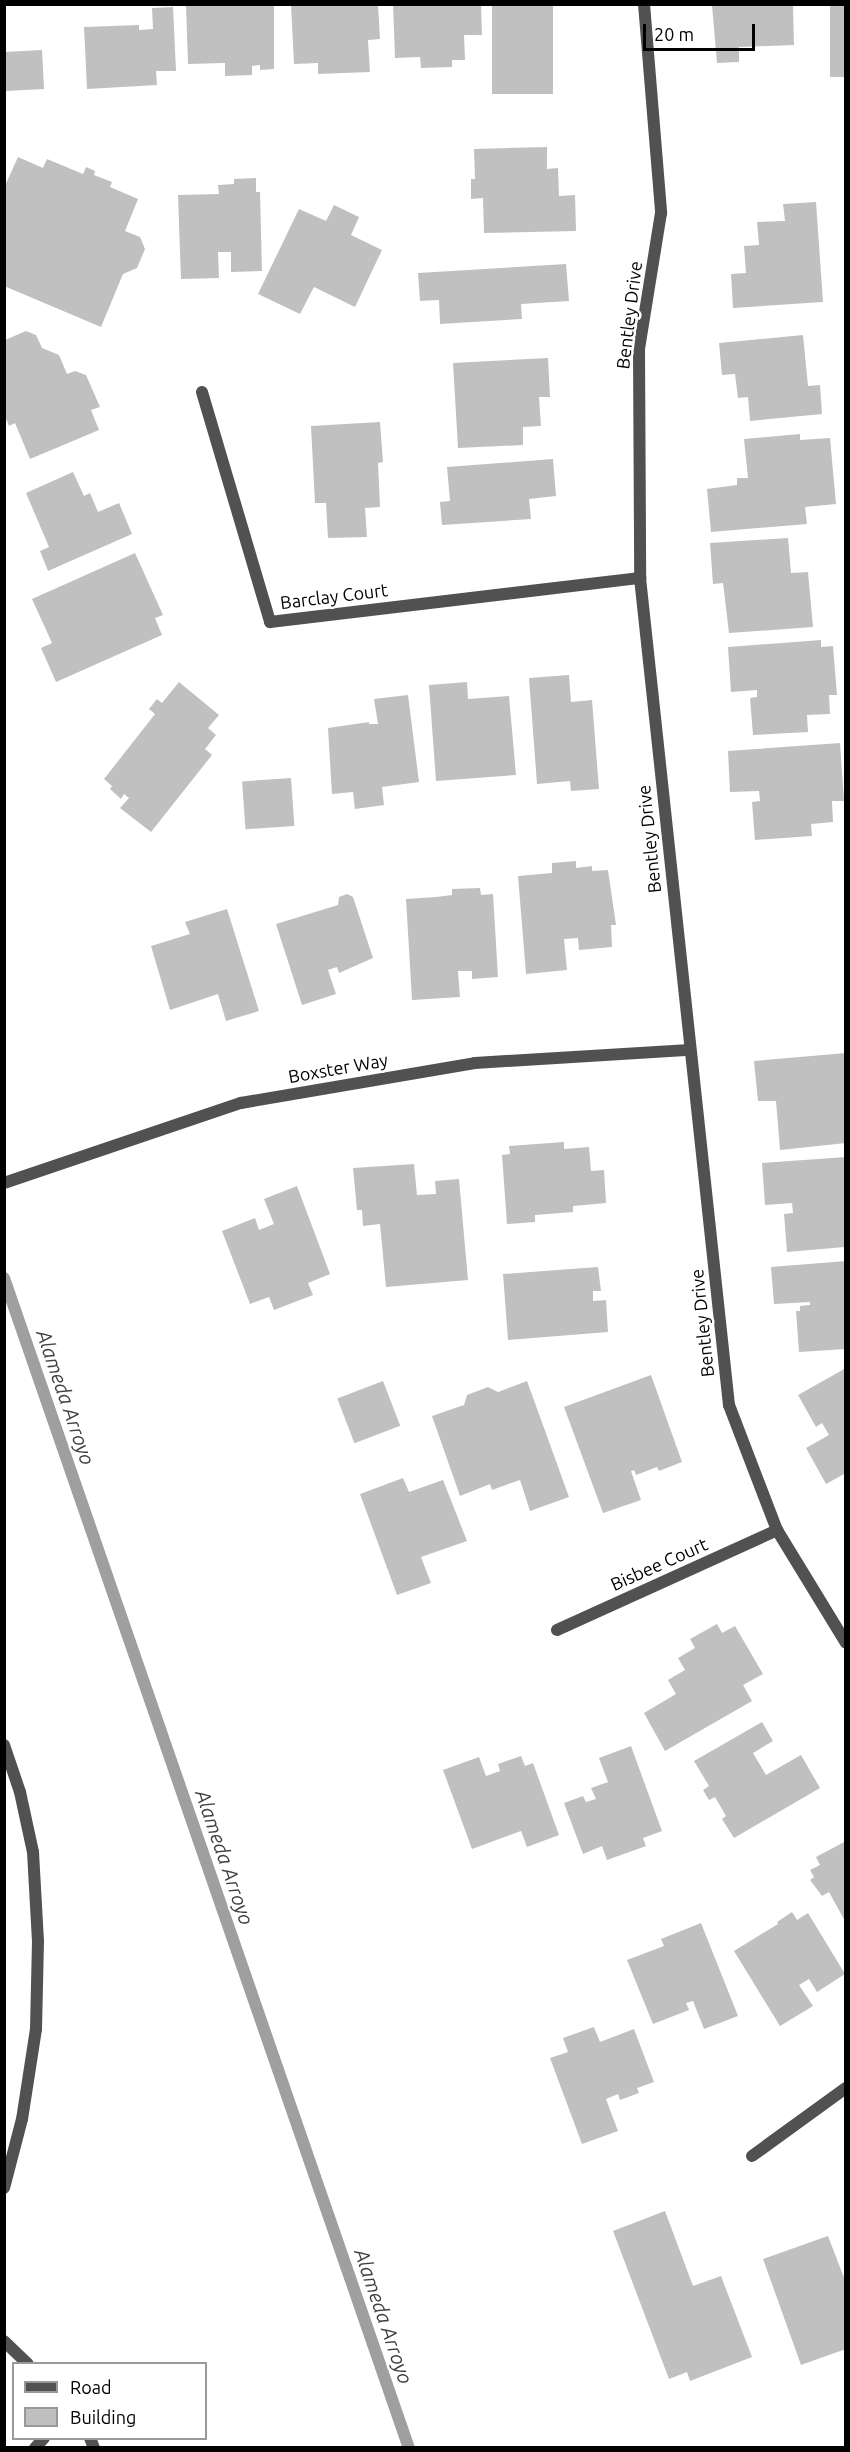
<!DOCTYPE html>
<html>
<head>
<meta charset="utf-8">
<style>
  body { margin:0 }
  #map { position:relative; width:850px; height:2452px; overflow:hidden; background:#fff; font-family:Ubuntu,sans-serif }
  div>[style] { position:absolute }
  .stream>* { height:12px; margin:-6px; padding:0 6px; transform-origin:6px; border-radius:6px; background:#9f9f9f }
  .building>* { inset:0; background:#c0c0c0; transform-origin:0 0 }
  .service>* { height:12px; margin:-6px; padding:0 6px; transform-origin:6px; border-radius:6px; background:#515151 }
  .minor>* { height:12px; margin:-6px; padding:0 6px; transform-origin:6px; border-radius:6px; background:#515151 }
  .tertiary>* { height:12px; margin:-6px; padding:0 6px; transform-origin:6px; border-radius:6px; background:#515151 }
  span { translate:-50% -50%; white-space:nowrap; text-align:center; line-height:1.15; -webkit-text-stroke:5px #fff; paint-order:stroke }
  .street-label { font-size:18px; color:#000 }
  .water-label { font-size:20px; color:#404040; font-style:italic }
  .frame { position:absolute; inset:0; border:6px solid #000; pointer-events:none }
  .legend { position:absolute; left:12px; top:2362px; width:195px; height:78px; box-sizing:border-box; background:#fff; border:2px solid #999; margin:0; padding:8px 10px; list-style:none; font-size:18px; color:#000 }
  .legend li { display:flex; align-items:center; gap:12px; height:30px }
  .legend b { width:30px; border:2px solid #999 }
  .scale { position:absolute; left:643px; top:24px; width:112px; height:27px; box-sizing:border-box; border:3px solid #000; border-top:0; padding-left:8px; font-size:18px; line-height:21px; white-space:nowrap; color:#000; -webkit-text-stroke:4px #fff; paint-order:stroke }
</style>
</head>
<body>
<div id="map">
  <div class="stream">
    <i style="left:4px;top:1278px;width:1238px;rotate:70.91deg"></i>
  </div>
  <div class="building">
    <i style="clip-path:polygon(393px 4px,481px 4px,482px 35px,464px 35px,465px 60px,452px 60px,452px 67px,421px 68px,420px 57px,395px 58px)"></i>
    <i style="left:492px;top:4px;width:61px;height:90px"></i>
    <i style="left:830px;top:4px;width:16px;height:73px"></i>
    <i style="clip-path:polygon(186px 5px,274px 5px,274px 69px,260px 70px,260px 65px,252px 66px,252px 75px,225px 76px,225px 63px,188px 64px)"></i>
    <i style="clip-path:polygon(291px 5px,378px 5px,380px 39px,368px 40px,370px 72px,318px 74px,318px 63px,294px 64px)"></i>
    <i style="clip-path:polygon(712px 5px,793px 5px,794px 45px,739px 47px,739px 62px,717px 63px)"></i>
    <i style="clip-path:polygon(173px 7px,176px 71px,156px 71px,157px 85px,87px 89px,84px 27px,139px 25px,139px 30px,153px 29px,152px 8px)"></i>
    <i style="left:42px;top:50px;width:39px;height:38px;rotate:87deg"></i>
    <i style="clip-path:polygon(547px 147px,547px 169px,558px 168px,559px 196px,575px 195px,576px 231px,484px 233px,483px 198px,471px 199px,471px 179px,475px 179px,474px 149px)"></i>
    <i style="clip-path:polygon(18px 157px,43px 168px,47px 159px,83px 174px,86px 167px,95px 171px,94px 175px,112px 182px,110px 187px,138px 199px,125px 231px,140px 237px,145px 249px,137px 268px,123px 274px,101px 327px,4px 286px,4px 188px)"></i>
    <i style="clip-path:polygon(256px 178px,256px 192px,260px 192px,262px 271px,231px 272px,231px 252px,218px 252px,219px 278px,181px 279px,178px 195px,219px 194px,218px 185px,234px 184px,234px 179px)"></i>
    <i style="clip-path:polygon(816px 202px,823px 302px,733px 308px,731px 274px,746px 273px,744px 246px,759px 245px,757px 222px,785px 221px,783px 204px)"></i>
    <i style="clip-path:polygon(334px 205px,359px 217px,351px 235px,382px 250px,355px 307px,314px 287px,300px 314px,258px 294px,299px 209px,326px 221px)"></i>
    <i style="clip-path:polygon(566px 264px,569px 301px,521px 304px,522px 319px,440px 324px,439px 300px,420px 301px,418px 273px)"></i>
    <i style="clip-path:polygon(26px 331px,36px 335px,42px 348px,59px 355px,67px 374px,75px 371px,86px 375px,100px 407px,91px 410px,99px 430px,30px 459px,15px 423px,9px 426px,5px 416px,5px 340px)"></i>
    <i style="clip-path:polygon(803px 335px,808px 386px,820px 385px,822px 414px,750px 421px,748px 397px,738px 398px,735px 374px,722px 375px,719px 343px)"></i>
    <i style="clip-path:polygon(548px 358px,550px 397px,539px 397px,541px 426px,523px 427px,523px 445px,458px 448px,453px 363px)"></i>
    <i style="clip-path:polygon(380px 422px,383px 462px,378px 463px,380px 507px,365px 508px,367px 537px,328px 538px,326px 503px,315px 503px,311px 426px)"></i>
    <i style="clip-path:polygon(800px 434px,800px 440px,830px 438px,836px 504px,805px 507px,807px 524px,711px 532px,707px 489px,737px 485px,737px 478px,748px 478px,744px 439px)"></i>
    <i style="clip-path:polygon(553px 459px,556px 496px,529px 499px,531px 519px,442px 525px,440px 502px,450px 501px,447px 467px)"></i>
    <i style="clip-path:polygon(73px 472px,84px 496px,90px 493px,98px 512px,119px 503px,132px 534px,48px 571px,40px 551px,49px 547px,26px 493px)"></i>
    <i style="clip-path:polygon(788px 538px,791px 573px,808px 572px,813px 627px,729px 633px,723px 583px,713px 584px,710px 543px)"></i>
    <i style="clip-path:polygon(135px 553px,163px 615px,155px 618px,162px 635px,56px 682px,41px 648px,52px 643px,32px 599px)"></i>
    <i style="clip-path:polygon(821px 640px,821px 647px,833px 646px,837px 695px,829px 695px,830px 714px,807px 715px,808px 732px,753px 735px,750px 698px,757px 697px,757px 690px,731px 692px,728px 647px)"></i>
    <i style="clip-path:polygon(569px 675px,571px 702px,592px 700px,599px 789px,571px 791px,570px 781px,537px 784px,529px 678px)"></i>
    <i style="clip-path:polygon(179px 682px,219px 715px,208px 728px,216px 735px,205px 749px,212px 755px,151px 832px,120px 808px,129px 798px,124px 794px,121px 799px,110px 789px,112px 786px,104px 779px,155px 714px,149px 709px,157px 699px,162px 703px)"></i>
    <i style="clip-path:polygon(467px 682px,468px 699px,509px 696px,516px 775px,436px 781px,429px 685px)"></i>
    <i style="clip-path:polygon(408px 695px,419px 782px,382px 787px,384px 805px,355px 809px,353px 792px,332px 794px,328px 728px,369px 722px,369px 724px,378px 724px,374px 699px)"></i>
    <i style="clip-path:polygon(840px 743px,844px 801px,832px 801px,833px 822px,811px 824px,812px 836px,755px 840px,752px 802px,760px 801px,759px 791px,730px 792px,728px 751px)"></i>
    <i style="left:291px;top:778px;width:48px;height:49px;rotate:86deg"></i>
    <i style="clip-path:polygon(576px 861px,576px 868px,592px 866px,592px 871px,608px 870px,616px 925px,611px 925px,612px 947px,579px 950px,578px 938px,564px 939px,567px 970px,526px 974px,518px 876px,552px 873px,552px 863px)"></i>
    <i style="clip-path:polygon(480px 888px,481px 895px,493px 894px,498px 977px,472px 979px,472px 971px,458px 971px,460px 997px,412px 1000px,406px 899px,436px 897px,452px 895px,452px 889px)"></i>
    <i style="clip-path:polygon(347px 894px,353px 897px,373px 958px,339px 973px,337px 967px,328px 970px,336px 994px,302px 1005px,276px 924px,338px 905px,339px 897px)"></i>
    <i style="clip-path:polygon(227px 909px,259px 1011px,226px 1021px,218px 994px,170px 1010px,151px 946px,190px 934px,185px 922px)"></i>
    <i style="clip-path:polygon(846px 1053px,846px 1143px,780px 1150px,776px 1101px,758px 1101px,754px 1061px)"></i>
    <i style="clip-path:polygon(564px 1142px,564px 1149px,589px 1147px,591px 1171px,604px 1170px,606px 1203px,573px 1206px,573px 1212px,535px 1215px,535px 1222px,507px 1224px,502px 1155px,510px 1154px,509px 1146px)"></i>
    <i style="clip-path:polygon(846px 1157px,845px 1247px,787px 1252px,784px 1214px,793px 1213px,792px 1203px,765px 1205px,762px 1163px)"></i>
    <i style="clip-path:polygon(414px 1164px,417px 1195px,436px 1194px,435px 1181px,459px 1179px,468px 1280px,386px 1287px,380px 1224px,363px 1226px,362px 1210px,357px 1210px,353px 1168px)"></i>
    <i style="clip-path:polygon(297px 1186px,330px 1274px,308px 1283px,313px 1295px,274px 1310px,269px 1297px,250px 1304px,222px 1231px,255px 1218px,259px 1230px,274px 1224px,264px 1199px)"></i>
    <i style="clip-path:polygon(846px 1261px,846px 1349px,799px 1352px,796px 1311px,800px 1311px,800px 1306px,810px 1305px,810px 1302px,774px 1304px,771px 1267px)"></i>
    <i style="clip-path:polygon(598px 1267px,601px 1291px,593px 1291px,593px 1301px,606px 1300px,608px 1332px,508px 1340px,503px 1274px)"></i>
    <i style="clip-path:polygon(846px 1368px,846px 1473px,826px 1484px,806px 1448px,829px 1435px,822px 1423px,816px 1427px,798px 1395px)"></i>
    <i style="clip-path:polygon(651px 1375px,682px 1462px,659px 1471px,657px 1467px,636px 1475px,634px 1470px,631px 1471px,641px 1500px,603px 1513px,564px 1407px)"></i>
    <i style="left:383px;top:1381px;width:48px;height:49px;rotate:69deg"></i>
    <i style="clip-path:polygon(527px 1381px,569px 1497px,530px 1511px,520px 1480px,492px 1490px,490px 1484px,460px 1496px,432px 1416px,464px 1405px,467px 1395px,488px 1387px,498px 1392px)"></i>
    <i style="clip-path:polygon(403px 1478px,409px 1492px,443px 1480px,467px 1541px,421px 1557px,431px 1583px,397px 1595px,360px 1494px)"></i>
    <i style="clip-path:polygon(717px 1624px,722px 1633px,735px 1626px,763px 1674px,743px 1685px,752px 1701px,665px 1751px,644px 1713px,676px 1694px,668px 1680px,685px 1670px,678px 1658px,695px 1648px,690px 1639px)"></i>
    <i style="clip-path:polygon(762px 1722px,773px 1741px,753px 1753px,766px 1775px,801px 1755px,820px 1788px,734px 1838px,722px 1819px,726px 1816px,715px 1797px,709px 1800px,703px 1790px,709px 1786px,694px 1761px)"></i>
    <i style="clip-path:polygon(631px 1746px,662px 1831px,643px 1838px,646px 1846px,607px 1860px,602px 1846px,583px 1854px,564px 1803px,583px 1796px,586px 1802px,596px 1799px,591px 1788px,608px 1782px,599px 1758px)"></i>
    <i style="clip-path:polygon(521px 1756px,525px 1766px,533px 1763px,559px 1835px,527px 1847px,521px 1831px,472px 1849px,443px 1770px,479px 1757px,486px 1776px,500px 1771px,498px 1764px)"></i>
    <i style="clip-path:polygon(846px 1841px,846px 1923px,829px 1892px,822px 1896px,810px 1880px,814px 1877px,810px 1870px,820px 1865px,816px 1857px)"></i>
    <i style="clip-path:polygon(792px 1912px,797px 1920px,808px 1913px,845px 1974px,817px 1992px,809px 1979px,799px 1985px,813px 2006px,780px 2026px,734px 1951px,778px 1924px,777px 1922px)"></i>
    <i style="clip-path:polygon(701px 1923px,738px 2016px,704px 2029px,693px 2001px,686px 2003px,689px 2010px,653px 2024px,627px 1960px,664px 1946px,661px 1939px)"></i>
    <i style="clip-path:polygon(594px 2027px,600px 2042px,634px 2029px,654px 2082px,637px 2088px,639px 2093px,620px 2100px,618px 2094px,606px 2099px,618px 2131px,582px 2144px,550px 2058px,568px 2052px,563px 2038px)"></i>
    <i style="clip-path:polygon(665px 2211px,693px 2286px,721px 2276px,752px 2357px,690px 2381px,687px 2372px,669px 2379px,613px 2231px)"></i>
    <i style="clip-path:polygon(828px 2236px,846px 2283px,846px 2349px,801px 2365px,763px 2259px)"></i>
  </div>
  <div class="service">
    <i style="left:4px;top:2341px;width:33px;rotate:44deg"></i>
    <i style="left:90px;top:2438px;width:11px;rotate:68deg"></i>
    <i style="left:35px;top:2448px;width:13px;rotate:-48deg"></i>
  </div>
  <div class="minor">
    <i style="left:644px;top:4px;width:210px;rotate:85.3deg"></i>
    <i style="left:661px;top:213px;width:138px;rotate:99.2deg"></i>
    <i style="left:639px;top:349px;width:229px;rotate:89.7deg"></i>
    <i style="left:640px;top:578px;width:832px;rotate:83.86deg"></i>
    <i style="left:729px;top:1405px;width:134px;rotate:69deg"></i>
    <i style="left:777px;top:1530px;width:132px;rotate:58.6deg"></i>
    <i style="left:202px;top:392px;width:240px;rotate:73.5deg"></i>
    <i style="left:270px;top:622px;width:373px;rotate:-6.8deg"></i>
    <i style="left:4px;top:1183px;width:250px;rotate:-18.7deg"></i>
    <i style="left:241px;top:1103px;width:237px;rotate:-9.7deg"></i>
    <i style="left:475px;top:1063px;width:215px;rotate:-3.5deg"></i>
    <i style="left:557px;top:1630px;width:242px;rotate:-24.4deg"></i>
    <i style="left:752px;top:2156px;width:116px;rotate:-35.9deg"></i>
  </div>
  <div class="tertiary">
    <i style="left:4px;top:1745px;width:50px;rotate:71.2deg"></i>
    <i style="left:20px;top:1792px;width:61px;rotate:77.8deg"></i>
    <i style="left:33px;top:1852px;width:89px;rotate:86.8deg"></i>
    <i style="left:38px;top:1941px;width:88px;rotate:91.3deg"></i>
    <i style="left:36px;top:2029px;width:91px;rotate:98.8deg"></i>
    <i style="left:22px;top:2119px;width:71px;rotate:104.6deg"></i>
  </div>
  <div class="street-label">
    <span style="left:629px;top:315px;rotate:-83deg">Bentley Drive</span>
    <span style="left:334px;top:596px;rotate:-7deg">Barclay Court</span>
    <span style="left:649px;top:839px;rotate:-96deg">Bentley Drive</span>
    <span style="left:338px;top:1068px;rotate:-10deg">Boxster Way</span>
    <span style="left:702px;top:1323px;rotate:-96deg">Bentley Drive</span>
    <span style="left:659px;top:1564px;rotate:-24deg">Bisbee Court</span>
  </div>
  <div class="water-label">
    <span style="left:66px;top:1397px;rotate:71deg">Alameda Arroyo</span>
    <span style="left:225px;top:1857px;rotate:71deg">Alameda Arroyo</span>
    <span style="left:384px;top:2316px;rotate:71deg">Alameda Arroyo</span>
  </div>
  <div class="frame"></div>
  <ul class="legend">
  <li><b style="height:8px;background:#515151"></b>Road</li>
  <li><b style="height:16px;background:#c0c0c0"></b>Building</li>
  </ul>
  <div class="scale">20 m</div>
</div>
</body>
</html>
